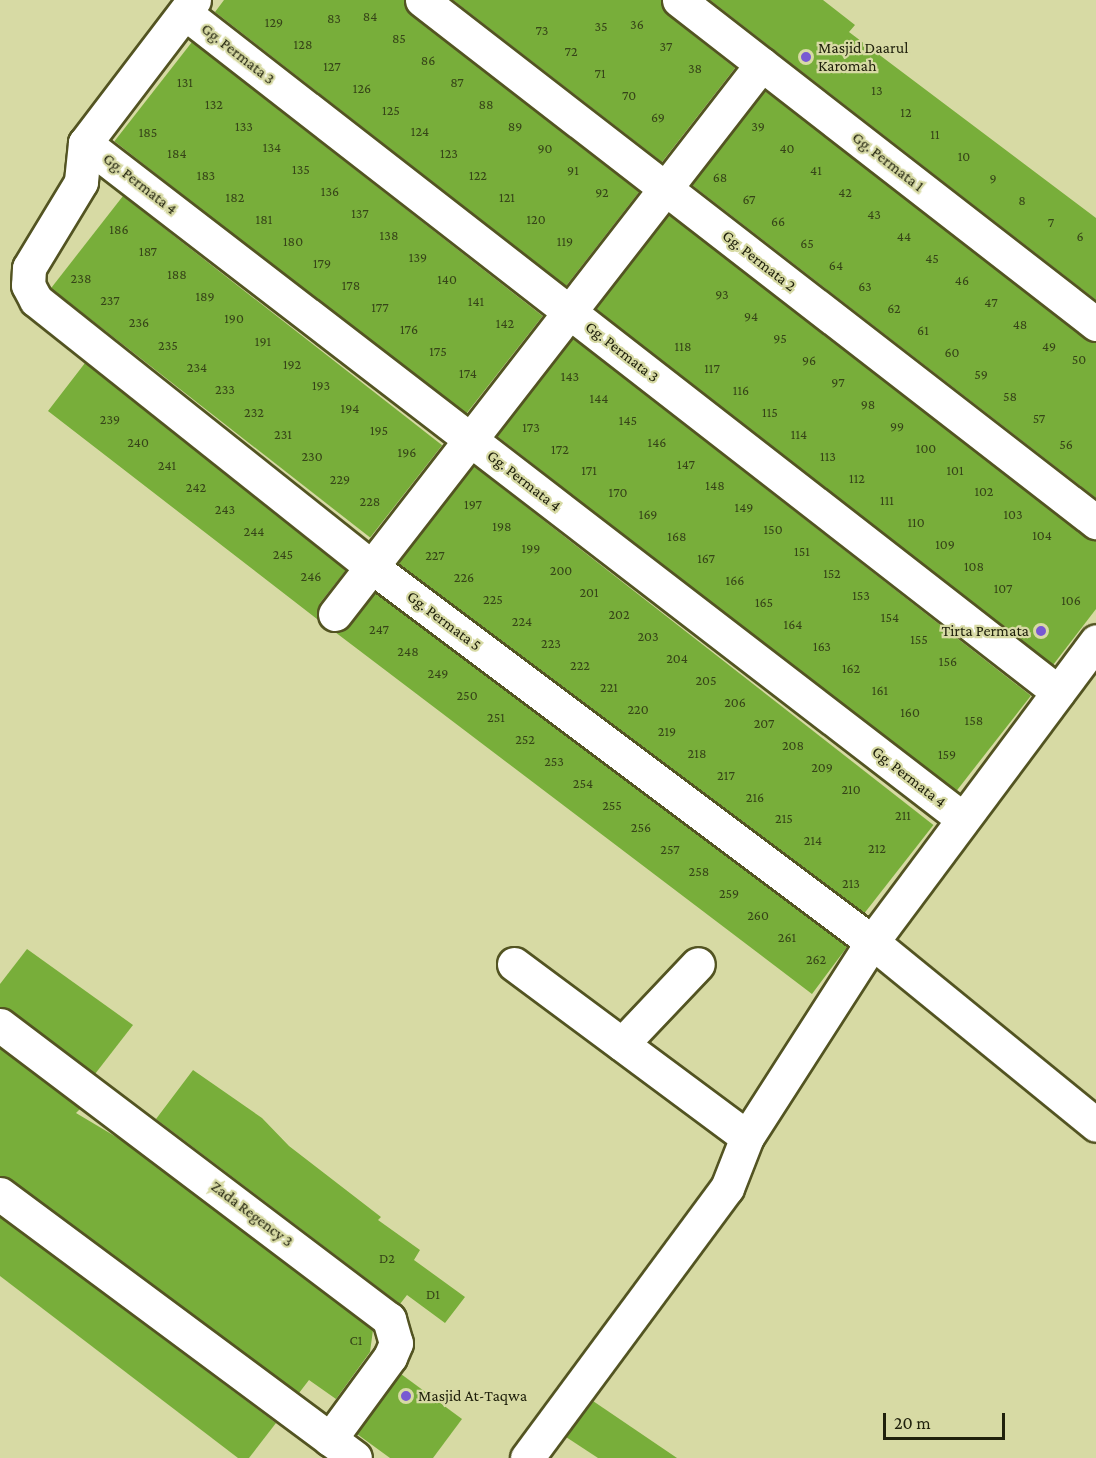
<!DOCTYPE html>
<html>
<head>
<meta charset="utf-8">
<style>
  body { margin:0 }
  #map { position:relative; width:1096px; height:1458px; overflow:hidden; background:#d7daa4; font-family:"Crimson Pro",serif }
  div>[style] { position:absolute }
  .building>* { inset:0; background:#78ae3a; transform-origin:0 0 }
  .roads { filter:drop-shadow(2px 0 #535422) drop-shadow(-2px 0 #535422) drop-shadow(0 2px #535422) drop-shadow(0 -2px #535422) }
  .street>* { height:33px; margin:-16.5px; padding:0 16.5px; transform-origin:16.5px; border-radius:16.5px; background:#fff }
  .dots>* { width:16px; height:16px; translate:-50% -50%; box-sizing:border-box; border:3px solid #d7daa4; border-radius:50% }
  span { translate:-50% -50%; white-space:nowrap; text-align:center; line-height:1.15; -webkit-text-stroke:4.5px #d7daa4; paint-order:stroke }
  .number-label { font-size:14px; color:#364418 }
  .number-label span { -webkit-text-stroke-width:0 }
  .poi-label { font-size:16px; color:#20210c }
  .left { translate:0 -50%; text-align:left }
  .right { translate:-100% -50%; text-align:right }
  .street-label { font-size:16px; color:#20210c }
  .scale { position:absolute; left:883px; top:1413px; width:122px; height:27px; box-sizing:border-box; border:3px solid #20210c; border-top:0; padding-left:8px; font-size:18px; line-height:21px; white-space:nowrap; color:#20210c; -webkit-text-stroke:4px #d7daa4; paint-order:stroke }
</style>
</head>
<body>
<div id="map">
  <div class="building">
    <i style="clip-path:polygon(224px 0,404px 0,411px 15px,639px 192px,566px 286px,215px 12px)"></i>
    <i style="clip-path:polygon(453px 0,661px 0,668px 15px,735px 68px,662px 162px)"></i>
    <i style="clip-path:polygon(710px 0,823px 0,855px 25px,849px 32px,1096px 218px,1096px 300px)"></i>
    <i style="left:192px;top:42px;width:445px;height:126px;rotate:38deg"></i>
    <i style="clip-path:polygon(765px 91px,1096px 342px,1096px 498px,692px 185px)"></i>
    <i style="left:123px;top:196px;width:405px;height:117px;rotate:38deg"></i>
    <i style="clip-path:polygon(669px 215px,1096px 540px,1096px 609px,1053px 665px,596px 309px)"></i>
    <i style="left:573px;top:338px;width:581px;height:124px;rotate:38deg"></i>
    <i style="clip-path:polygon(85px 363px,346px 570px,320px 603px,317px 619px,48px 411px)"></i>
    <i style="left:474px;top:466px;width:583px;height:123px;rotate:38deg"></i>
    <i style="clip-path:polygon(375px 593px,847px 947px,812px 994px,335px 632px,350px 626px)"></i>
    <i style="clip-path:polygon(27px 949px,133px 1025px,95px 1074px,0 1007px,0 984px)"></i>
    <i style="clip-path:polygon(0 1048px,80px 1109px,76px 1113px,123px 1141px,373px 1330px,370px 1352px,336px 1399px,309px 1380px,299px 1393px,0 1176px)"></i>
    <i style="clip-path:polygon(193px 1070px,262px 1118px,289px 1146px,381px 1217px,378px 1220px,420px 1250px,414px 1260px,465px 1297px,445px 1323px,407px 1295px,400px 1304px,156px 1119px)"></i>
    <i style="clip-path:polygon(0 1217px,276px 1423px,249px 1458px,238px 1458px,0 1276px)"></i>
    <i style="clip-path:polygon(401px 1374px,462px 1419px,433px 1458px,390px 1458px,357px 1434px)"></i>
    <i style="clip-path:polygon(593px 1401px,677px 1458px,598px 1458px,566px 1437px)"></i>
  </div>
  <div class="roads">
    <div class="street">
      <i style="left:194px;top:0;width:180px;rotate:127.3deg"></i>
      <i style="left:85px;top:143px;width:39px;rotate:96deg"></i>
      <i style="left:81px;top:182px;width:100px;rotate:121.2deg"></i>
      <i style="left:29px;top:268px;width:17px;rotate:93deg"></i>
      <i style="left:28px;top:285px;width:17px;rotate:62deg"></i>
      <i style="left:36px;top:300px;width:429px;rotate:38.5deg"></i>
      <i style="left:372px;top:567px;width:625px;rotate:36.87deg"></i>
      <i style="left:872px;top:942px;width:289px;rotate:39.2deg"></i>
      <i style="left:422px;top:0;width:853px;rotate:37.76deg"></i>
      <i style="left:679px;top:0;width:528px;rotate:37.85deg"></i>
      <i style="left:185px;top:13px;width:1106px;rotate:37.87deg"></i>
      <i style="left:85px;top:143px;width:1108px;rotate:37.59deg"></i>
      <i style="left:335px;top:614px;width:696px;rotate:-52.18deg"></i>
      <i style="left:514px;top:964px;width:290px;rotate:36.6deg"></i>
      <i style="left:0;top:1025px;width:488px;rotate:37.1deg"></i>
      <i style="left:389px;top:1319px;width:25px;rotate:74deg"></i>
      <i style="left:396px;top:1343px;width:15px;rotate:113deg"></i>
      <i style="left:390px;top:1357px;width:102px;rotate:126.2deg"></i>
      <i style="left:622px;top:1044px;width:110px;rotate:-46.5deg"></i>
      <i style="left:0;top:1194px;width:442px;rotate:36.6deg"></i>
      <i style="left:527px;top:1458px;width:336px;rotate:-53.5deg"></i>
      <i style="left:727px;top:1188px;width:55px;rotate:-68.6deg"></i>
      <i style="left:747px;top:1137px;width:232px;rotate:-57.3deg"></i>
      <i style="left:872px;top:942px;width:375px;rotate:-53.3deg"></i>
    </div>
  </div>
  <div class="dots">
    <i style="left:806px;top:57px;background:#7859d3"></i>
    <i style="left:1041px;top:631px;background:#7859d3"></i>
    <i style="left:406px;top:1396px;background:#7859d3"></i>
  </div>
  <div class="number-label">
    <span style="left:370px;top:16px">84</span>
    <span style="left:334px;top:18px">83</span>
    <span style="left:274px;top:22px">129</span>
    <span style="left:637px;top:24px">36</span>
    <span style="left:601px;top:26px">35</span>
    <span style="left:542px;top:30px">73</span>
    <span style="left:399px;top:38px">85</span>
    <span style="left:303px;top:44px">128</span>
    <span style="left:666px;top:46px">37</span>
    <span style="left:571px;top:51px">72</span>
    <span style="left:428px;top:60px">86</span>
    <span style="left:332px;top:66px">127</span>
    <span style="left:695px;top:68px">38</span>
    <span style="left:600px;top:73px">71</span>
    <span style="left:185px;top:82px">131</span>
    <span style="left:457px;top:82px">87</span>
    <span style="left:362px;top:88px">126</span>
    <span style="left:877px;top:90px">13</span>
    <span style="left:629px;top:95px">70</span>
    <span style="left:214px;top:104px">132</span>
    <span style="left:486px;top:104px">88</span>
    <span style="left:391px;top:110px">125</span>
    <span style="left:906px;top:112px">12</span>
    <span style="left:658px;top:117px">69</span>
    <span style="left:244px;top:126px">133</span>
    <span style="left:515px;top:126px">89</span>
    <span style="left:758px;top:126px">39</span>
    <span style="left:420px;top:131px">124</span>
    <span style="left:148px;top:132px">185</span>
    <span style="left:935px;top:134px">11</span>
    <span style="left:272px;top:147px">134</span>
    <span style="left:545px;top:148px">90</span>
    <span style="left:787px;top:148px">40</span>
    <span style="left:177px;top:153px">184</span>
    <span style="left:449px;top:153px">123</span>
    <span style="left:964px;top:156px">10</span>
    <span style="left:301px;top:169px">135</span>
    <span style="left:573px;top:170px">91</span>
    <span style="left:816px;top:170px">41</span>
    <span style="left:206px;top:175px">183</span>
    <span style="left:478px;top:175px">122</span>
    <span style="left:720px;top:177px">68</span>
    <span style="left:993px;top:178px">9</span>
    <span style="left:330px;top:191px">136</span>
    <span style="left:602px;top:192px">92</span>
    <span style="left:845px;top:192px">42</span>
    <span style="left:235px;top:197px">182</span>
    <span style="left:507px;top:197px">121</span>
    <span style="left:749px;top:199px">67</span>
    <span style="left:1022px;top:200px">8</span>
    <span style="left:360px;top:213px">137</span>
    <span style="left:874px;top:214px">43</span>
    <span style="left:264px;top:219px">181</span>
    <span style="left:536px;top:219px">120</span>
    <span style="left:778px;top:221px">66</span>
    <span style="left:1051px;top:222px">7</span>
    <span style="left:119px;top:229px">186</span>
    <span style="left:389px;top:235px">138</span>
    <span style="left:904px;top:236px">44</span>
    <span style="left:1080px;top:236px">6</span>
    <span style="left:293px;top:241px">180</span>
    <span style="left:565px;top:241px">119</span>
    <span style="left:807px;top:243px">65</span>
    <span style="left:148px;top:251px">187</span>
    <span style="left:418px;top:257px">139</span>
    <span style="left:932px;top:258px">45</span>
    <span style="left:322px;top:263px">179</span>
    <span style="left:836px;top:265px">64</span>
    <span style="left:177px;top:274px">188</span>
    <span style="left:81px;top:278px">238</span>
    <span style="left:447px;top:279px">140</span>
    <span style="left:962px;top:280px">46</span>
    <span style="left:351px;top:285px">178</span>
    <span style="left:865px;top:286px">63</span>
    <span style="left:722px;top:294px">93</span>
    <span style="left:205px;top:296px">189</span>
    <span style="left:110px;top:300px">237</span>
    <span style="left:476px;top:301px">141</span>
    <span style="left:991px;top:302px">47</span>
    <span style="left:380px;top:307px">177</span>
    <span style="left:894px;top:308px">62</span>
    <span style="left:751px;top:316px">94</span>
    <span style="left:234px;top:318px">190</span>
    <span style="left:139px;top:322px">236</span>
    <span style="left:505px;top:323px">142</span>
    <span style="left:1020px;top:324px">48</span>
    <span style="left:409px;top:329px">176</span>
    <span style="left:923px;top:330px">61</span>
    <span style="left:780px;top:338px">95</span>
    <span style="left:263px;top:341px">191</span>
    <span style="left:168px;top:345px">235</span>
    <span style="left:683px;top:346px">118</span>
    <span style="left:1049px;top:346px">49</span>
    <span style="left:438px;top:351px">175</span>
    <span style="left:952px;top:352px">60</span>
    <span style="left:1079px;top:359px">50</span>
    <span style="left:809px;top:360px">96</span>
    <span style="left:292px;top:364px">192</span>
    <span style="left:197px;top:367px">234</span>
    <span style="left:712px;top:368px">117</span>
    <span style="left:468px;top:373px">174</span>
    <span style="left:981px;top:374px">59</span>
    <span style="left:570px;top:376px">143</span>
    <span style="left:838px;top:382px">97</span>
    <span style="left:321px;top:385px">193</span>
    <span style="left:225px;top:389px">233</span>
    <span style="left:741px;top:390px">116</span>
    <span style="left:1010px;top:396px">58</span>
    <span style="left:599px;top:398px">144</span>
    <span style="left:868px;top:404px">98</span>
    <span style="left:350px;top:408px">194</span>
    <span style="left:254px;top:412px">232</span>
    <span style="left:770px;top:412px">115</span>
    <span style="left:1039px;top:418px">57</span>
    <span style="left:110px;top:419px">239</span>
    <span style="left:628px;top:420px">145</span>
    <span style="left:897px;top:426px">99</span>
    <span style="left:531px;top:427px">173</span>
    <span style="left:379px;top:430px">195</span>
    <span style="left:283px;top:434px">231</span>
    <span style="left:799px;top:434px">114</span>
    <span style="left:138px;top:442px">240</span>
    <span style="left:657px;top:442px">146</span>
    <span style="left:1066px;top:444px">56</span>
    <span style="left:926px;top:448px">100</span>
    <span style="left:560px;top:449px">172</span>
    <span style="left:407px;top:452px">196</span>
    <span style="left:312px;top:456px">230</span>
    <span style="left:828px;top:456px">113</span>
    <span style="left:686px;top:464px">147</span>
    <span style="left:167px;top:465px">241</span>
    <span style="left:589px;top:470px">171</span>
    <span style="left:955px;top:470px">101</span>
    <span style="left:857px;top:478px">112</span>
    <span style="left:340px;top:479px">229</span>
    <span style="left:715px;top:485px">148</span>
    <span style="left:196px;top:487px">242</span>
    <span style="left:984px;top:491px">102</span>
    <span style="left:618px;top:492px">170</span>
    <span style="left:887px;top:500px">111</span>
    <span style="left:370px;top:501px">228</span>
    <span style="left:473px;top:504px">197</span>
    <span style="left:744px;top:507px">149</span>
    <span style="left:225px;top:509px">243</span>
    <span style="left:648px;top:514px">169</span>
    <span style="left:1013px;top:514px">103</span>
    <span style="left:916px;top:522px">110</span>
    <span style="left:502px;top:526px">198</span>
    <span style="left:773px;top:529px">150</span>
    <span style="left:254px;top:531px">244</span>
    <span style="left:1042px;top:535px">104</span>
    <span style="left:677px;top:536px">168</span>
    <span style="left:945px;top:544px">109</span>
    <span style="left:531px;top:548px">199</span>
    <span style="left:802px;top:551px">151</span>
    <span style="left:283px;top:554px">245</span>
    <span style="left:435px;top:555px">227</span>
    <span style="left:706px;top:558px">167</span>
    <span style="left:974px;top:566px">108</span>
    <span style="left:561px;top:570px">200</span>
    <span style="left:832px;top:573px">152</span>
    <span style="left:311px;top:576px">246</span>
    <span style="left:464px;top:577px">226</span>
    <span style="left:735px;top:580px">166</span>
    <span style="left:1003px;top:588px">107</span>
    <span style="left:589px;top:592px">201</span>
    <span style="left:861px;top:595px">153</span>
    <span style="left:493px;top:599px">225</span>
    <span style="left:1071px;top:600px">106</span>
    <span style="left:764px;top:602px">165</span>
    <span style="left:619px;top:614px">202</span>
    <span style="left:890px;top:617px">154</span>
    <span style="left:522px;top:621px">224</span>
    <span style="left:793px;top:624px">164</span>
    <span style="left:379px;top:629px">247</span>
    <span style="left:648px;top:636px">203</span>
    <span style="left:919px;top:639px">155</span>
    <span style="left:551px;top:643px">223</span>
    <span style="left:822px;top:646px">163</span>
    <span style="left:408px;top:651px">248</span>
    <span style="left:677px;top:658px">204</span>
    <span style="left:948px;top:661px">156</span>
    <span style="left:580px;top:665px">222</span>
    <span style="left:851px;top:668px">162</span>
    <span style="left:438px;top:673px">249</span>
    <span style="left:706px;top:680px">205</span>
    <span style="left:609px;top:687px">221</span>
    <span style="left:880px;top:690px">161</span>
    <span style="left:467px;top:695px">250</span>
    <span style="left:735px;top:702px">206</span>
    <span style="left:638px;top:709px">220</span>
    <span style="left:910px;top:712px">160</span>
    <span style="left:496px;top:717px">251</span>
    <span style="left:974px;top:720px">158</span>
    <span style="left:764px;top:723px">207</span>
    <span style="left:667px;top:731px">219</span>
    <span style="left:525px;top:739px">252</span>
    <span style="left:793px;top:745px">208</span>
    <span style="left:697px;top:753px">218</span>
    <span style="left:947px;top:754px">159</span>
    <span style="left:554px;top:761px">253</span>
    <span style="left:822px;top:767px">209</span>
    <span style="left:726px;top:775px">217</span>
    <span style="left:583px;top:783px">254</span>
    <span style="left:851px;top:789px">210</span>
    <span style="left:755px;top:797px">216</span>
    <span style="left:612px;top:805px">255</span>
    <span style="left:903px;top:815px">211</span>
    <span style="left:784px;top:818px">215</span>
    <span style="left:641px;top:827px">256</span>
    <span style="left:813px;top:840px">214</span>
    <span style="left:877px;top:848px">212</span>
    <span style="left:670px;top:849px">257</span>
    <span style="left:699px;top:871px">258</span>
    <span style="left:851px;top:883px">213</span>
    <span style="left:729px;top:893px">259</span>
    <span style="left:758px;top:915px">260</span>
    <span style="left:787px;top:937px">261</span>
    <span style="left:816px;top:959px">262</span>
    <span style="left:387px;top:1258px">D2</span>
    <span style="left:433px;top:1294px">D1</span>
    <span style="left:356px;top:1340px">C1</span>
  </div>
  <div class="poi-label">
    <span class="left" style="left:818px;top:57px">Masjid Daarul<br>Karomah</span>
    <span class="right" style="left:1029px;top:631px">Tirta Permata</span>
    <span class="left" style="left:418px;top:1396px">Masjid At-Taqwa</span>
  </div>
  <div class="street-label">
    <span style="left:238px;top:54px;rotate:38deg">Gg. Permata 3</span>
    <span style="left:888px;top:162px;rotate:38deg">Gg. Permata 1</span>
    <span style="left:140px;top:184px;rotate:38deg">Gg. Permata 4</span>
    <span style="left:759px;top:261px;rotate:38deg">Gg. Permata 2</span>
    <span style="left:622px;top:352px;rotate:38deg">Gg. Permata 3</span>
    <span style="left:524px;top:481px;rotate:38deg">Gg. Permata 4</span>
    <span style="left:444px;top:621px;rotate:37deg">Gg. Permata 5</span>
    <span style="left:909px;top:777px;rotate:38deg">Gg. Permata 4</span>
    <span style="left:252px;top:1214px;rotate:37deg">Zada Regency 3</span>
  </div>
  <div class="scale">20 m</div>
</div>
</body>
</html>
